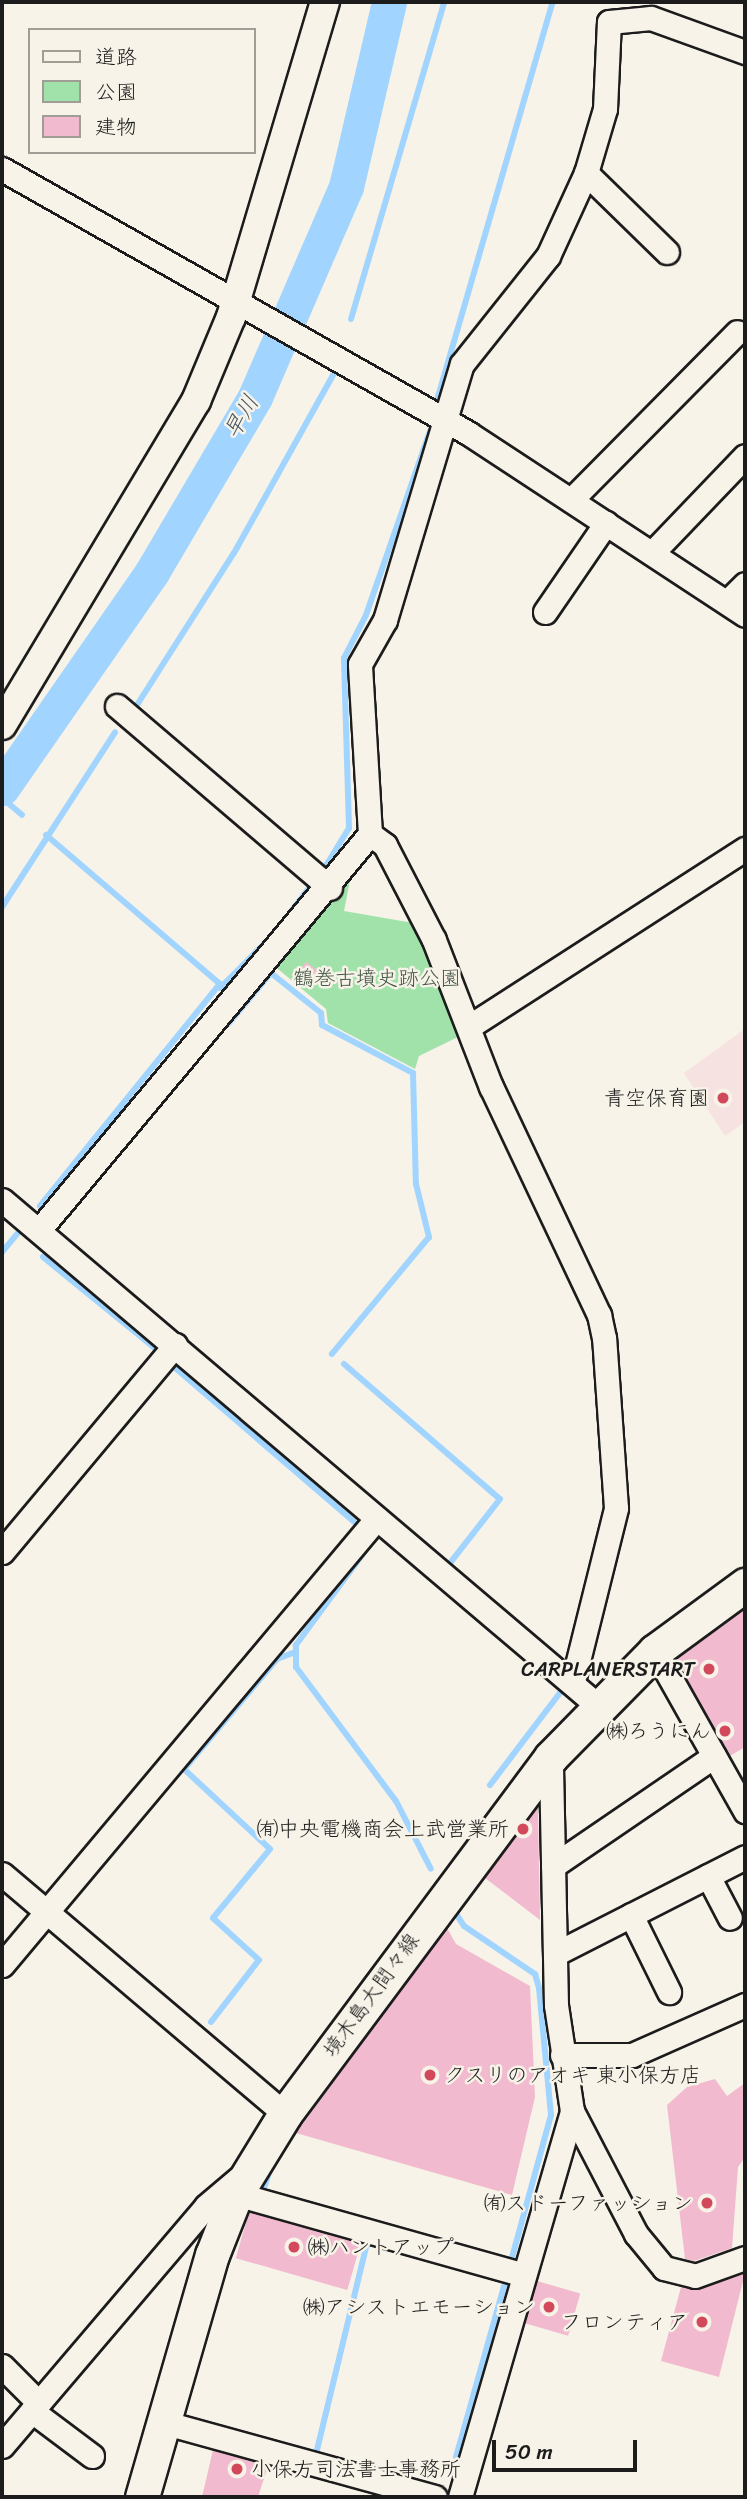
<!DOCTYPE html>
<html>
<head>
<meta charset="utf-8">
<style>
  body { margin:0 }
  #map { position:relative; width:747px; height:2499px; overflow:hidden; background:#f7f3e8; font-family:Sriracha,"Klee One",sans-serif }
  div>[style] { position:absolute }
  .built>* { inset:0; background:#f6e2e0 }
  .green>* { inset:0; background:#a1e2ab }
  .stream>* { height:6px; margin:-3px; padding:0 3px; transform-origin:3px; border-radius:3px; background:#a1d5ff }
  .river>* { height:35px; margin:-17.5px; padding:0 17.5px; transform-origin:17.5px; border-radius:17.5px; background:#a1d5ff }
  .building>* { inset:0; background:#f2bacf; transform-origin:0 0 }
  .roads { filter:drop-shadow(2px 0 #1c1c1c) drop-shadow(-2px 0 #1c1c1c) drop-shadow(0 2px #1c1c1c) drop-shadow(0 -2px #1c1c1c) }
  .minor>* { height:23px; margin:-11.5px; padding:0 11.5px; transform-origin:11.5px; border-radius:11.5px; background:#f7f3e8 }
  .tertiary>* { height:28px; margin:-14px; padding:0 14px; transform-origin:14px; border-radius:14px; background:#f7f3e8 }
  .secondary>* { height:33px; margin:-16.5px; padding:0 16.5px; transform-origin:16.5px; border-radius:16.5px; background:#f7f3e8 }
  .dots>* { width:19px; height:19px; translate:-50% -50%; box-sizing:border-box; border:4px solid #f7f3e8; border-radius:50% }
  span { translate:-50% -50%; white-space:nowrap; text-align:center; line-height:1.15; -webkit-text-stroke:5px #f7f3e8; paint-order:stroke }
  .park-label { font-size:21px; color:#445747 }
  .poi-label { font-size:21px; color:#1c1c1c }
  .right { translate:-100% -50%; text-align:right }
  .left { translate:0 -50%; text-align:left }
  .street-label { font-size:21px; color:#1c1c1c }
  .water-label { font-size:23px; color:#445460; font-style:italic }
  .frame { position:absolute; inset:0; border:4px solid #1c1c1c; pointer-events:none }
  .legend { position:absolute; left:28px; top:28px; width:228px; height:126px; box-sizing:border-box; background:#f7f3e8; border:2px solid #9f9d96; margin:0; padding:9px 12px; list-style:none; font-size:21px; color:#1c1c1c }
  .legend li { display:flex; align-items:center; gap:14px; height:35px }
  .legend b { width:35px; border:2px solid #9f9d96 }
  .scale { position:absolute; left:492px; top:2440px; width:145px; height:32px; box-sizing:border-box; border:4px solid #1c1c1c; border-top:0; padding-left:9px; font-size:21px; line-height:24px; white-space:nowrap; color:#1c1c1c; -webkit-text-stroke:5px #f7f3e8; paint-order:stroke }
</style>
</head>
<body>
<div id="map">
  <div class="built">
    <i style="clip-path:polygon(745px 1029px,745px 1122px,725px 1136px,684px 1073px)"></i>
  </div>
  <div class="green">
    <i style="clip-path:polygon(351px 875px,344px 911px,419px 924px,462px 1035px,419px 1056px,415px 1069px,328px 1023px,326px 1009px,272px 964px)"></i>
  </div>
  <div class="stream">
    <i style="left:351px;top:319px;width:330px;rotate:-73.6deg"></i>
    <i style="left:437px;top:400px;width:415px;rotate:-73.8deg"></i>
    <i style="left:137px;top:705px;width:180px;rotate:-57.5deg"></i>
    <i style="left:234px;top:553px;width:206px;rotate:-60.9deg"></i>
    <i style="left:2px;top:798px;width:26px;rotate:40deg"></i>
    <i style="left:324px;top:869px;width:48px;rotate:-58.6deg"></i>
    <i style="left:349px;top:828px;width:170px;rotate:-91.7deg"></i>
    <i style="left:344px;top:658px;width:48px;rotate:-62.9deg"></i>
    <i style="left:366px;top:615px;width:195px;rotate:-70.8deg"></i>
    <i style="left:2px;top:907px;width:208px;rotate:-57.1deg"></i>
    <i style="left:292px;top:910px;width:29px;rotate:-52deg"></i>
    <i style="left:220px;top:988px;width:64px;rotate:-45deg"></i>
    <i style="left:228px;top:1024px;width:67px;rotate:-49.9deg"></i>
    <i style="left:271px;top:973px;width:64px;rotate:38.7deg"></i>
    <i style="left:321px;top:1013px;width:12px;rotate:85deg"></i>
    <i style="left:322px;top:1025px;width:103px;rotate:27.8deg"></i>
    <i style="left:413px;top:1073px;width:111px;rotate:88.5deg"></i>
    <i style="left:416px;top:1184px;width:55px;rotate:76.2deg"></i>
    <i style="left:429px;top:1237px;width:152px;rotate:129.7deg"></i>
    <i style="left:40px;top:1206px;width:286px;rotate:-51deg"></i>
    <i style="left:220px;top:984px;width:229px;rotate:-139.4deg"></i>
    <i style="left:2px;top:1252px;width:25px;rotate:-50deg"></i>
    <i style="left:43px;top:1257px;width:146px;rotate:39.2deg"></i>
    <i style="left:344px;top:1364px;width:206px;rotate:40.9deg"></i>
    <i style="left:500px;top:1499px;width:81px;rotate:128deg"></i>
    <i style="left:173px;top:1366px;width:238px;rotate:40.7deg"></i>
    <i style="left:365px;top:1551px;width:117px;rotate:126.3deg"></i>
    <i style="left:296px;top:1645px;width:22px;rotate:90deg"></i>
    <i style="left:296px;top:1667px;width:167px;rotate:53.3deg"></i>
    <i style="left:396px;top:1801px;width:76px;rotate:62.8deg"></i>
    <i style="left:490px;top:1785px;width:119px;rotate:-52.8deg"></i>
    <i style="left:562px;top:1690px;width:8px;rotate:-140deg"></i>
    <i style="left:453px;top:1909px;width:20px;rotate:57deg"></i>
    <i style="left:464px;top:1926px;width:86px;rotate:34.1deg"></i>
    <i style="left:535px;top:1974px;width:15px;rotate:74deg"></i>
    <i style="left:539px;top:1988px;width:128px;rotate:84.6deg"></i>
    <i style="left:551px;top:2115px;width:148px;rotate:105.3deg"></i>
    <i style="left:211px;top:2022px;width:78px;rotate:-52.3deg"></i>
    <i style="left:259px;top:1960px;width:62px;rotate:-137.6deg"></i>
    <i style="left:213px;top:1918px;width:89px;rotate:-50.4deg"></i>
    <i style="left:270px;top:1849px;width:117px;rotate:-137.1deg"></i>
    <i style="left:184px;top:1769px;width:144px;rotate:-49.8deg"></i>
    <i style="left:277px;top:1659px;width:19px;rotate:-21deg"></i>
    <i style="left:263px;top:2191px;width:22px;rotate:-72deg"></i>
    <i style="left:316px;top:2454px;width:221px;rotate:-76.4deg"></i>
    <i style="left:456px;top:2457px;width:181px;rotate:-74.3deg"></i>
  </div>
  <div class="river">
    <i style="left:2px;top:788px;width:263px;rotate:-55.2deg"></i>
    <i style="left:152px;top:572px;width:203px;rotate:-59.5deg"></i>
    <i style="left:255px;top:397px;width:229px;rotate:-66.6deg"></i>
    <i style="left:346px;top:187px;width:190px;rotate:-76.9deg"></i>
  </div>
  <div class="building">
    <i style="left:306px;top:962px;width:15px;height:14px;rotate:37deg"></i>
    <i style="clip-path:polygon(745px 1609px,745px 1747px,730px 1756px,676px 1660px)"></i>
    <i style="clip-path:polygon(538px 1807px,539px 1866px,540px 1920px,485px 1878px)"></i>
    <i style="clip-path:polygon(447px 1928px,456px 1944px,530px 1986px,535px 2097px,512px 2195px,296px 2133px)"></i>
    <i style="clip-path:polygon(715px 2079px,727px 2096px,745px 2083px,745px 2157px,738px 2167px,732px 2248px,694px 2261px,685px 2259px,667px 2105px,687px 2087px)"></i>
    <i style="left:249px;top:2212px;width:116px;height:48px;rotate:16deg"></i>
    <i style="clip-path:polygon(745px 2273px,719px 2377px,661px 2361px,681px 2287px,700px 2289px)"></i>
    <i style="left:537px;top:2281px;width:45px;height:44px;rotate:16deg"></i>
    <i style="clip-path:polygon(213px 2450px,268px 2466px,258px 2497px,202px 2497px)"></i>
  </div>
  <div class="roads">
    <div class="minor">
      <i style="left:2px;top:169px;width:536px;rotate:29.53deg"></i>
      <i style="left:468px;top:433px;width:331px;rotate:33.3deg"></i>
      <i style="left:586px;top:173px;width:113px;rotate:44.3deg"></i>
      <i style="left:571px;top:500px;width:236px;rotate:-45.3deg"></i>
      <i style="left:652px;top:553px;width:134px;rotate:-46.2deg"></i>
      <i style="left:727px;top:602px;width:25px;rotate:-45deg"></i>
      <i style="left:545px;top:612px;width:108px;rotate:-55.6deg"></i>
      <i style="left:117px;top:706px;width:280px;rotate:40.5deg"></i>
      <i style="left:470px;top:1026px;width:327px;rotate:-32.8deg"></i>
      <i style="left:2px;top:1200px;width:780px;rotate:40.32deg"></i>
      <i style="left:39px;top:1230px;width:516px;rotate:-50.11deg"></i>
      <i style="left:2px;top:1552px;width:270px;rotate:-50.1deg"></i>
      <i style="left:655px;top:1651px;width:184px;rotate:60.6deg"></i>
      <i style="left:573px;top:1681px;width:178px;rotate:-76deg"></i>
      <i style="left:616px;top:1508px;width:170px;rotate:-94deg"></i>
      <i style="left:604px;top:1338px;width:24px;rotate:-102deg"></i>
      <i style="left:599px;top:1315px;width:252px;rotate:-115.3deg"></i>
      <i style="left:491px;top:1087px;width:158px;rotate:-111.2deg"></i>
      <i style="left:434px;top:940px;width:107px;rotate:-117.3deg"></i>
      <i style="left:385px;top:845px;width:19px;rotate:-144deg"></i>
      <i style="left:370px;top:834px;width:170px;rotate:-93.4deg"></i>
      <i style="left:360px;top:664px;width:51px;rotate:-60.4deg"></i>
      <i style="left:385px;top:620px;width:267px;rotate:-73.3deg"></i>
      <i style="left:462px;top:364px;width:138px;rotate:-51.5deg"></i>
      <i style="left:548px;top:256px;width:91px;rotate:-65.4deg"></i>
      <i style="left:586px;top:173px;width:67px;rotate:-73.5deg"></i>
      <i style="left:605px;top:109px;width:87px;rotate:-87.4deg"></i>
      <i style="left:609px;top:22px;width:42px;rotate:-5.4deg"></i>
      <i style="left:651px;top:18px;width:100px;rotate:19.9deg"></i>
      <i style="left:553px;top:1866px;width:195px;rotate:-34.3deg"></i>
      <i style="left:2px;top:1874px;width:371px;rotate:40.3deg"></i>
      <i style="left:708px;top:1876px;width:47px;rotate:62.4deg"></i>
      <i style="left:631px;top:1915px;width:86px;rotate:63.7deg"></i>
      <i style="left:555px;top:1954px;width:213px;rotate:-27deg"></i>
      <i style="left:2px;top:1965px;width:583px;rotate:-50.01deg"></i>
      <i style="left:562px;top:2055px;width:70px"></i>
      <i style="left:632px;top:2055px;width:124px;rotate:-23.9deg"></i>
      <i style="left:572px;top:2111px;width:139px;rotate:62.5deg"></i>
      <i style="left:636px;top:2234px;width:44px;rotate:50.5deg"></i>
      <i style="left:664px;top:2268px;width:32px;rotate:14deg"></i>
      <i style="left:695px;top:2276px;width:53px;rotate:-19.8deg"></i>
      <i style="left:236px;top:2194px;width:295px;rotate:15.7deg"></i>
      <i style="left:2px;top:2366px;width:52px;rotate:45deg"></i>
      <i style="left:32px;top:2411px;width:75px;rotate:36.9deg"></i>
      <i style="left:162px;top:2422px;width:283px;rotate:15.4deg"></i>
      <i style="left:2px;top:2446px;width:315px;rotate:-49.6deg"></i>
      <i style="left:206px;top:2206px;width:43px;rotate:-40.3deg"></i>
      <i style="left:460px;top:2497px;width:402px;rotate:-73.8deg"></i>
      <i style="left:572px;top:2111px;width:107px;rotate:-98.6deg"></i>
      <i style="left:556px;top:2005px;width:248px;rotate:-91.2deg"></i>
    </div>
    <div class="tertiary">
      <i style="left:2px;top:725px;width:378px;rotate:-59.1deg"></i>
      <i style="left:196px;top:401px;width:91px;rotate:-67.4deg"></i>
      <i style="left:231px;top:317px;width:329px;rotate:-73.4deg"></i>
    </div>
    <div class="secondary">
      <i style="left:142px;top:2497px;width:252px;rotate:-73.9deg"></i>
      <i style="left:212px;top:2255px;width:66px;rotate:-68.5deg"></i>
      <i style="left:236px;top:2194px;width:94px;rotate:-58.5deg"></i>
      <i style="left:285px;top:2114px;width:445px;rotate:-53.3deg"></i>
      <i style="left:551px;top:1757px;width:148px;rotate:-45.5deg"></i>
      <i style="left:655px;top:1651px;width:112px;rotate:-36.3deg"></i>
    </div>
  </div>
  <div class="dots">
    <i style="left:723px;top:1098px;background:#d1495b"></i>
    <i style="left:709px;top:1669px;background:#d1495b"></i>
    <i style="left:725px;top:1731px;background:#d1495b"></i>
    <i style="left:523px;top:1829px;background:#d1495b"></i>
    <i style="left:430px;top:2075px;background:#d1495b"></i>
    <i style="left:707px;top:2203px;background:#d1495b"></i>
    <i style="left:294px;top:2247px;background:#d1495b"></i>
    <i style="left:549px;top:2307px;background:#d1495b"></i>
    <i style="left:702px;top:2322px;background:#d1495b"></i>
    <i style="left:237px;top:2469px;background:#d1495b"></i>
  </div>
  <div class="park-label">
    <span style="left:377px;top:978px">鶴巻古墳史跡公園</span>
  </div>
  <div class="poi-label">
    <span class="right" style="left:709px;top:1098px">青空保育園</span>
    <span class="right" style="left:695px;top:1669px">CARPLANERSTART</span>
    <span class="right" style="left:711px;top:1731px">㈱ろうにん</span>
    <span class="right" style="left:509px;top:1829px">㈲中央電機商会上武営業所</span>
    <span class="left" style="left:444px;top:2075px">クスリのアオキ 東小保方店</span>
    <span class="right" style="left:693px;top:2203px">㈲スドーファッション</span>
    <span class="left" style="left:308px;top:2247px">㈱ハントアップ</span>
    <span class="right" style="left:535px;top:2307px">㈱アシストエモーション</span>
    <span class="right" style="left:688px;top:2322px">フロンティア</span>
    <span class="left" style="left:251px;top:2469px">小保方司法書士事務所</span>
  </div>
  <div class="street-label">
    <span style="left:371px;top:1995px;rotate:-54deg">境木島大間々線</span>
  </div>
  <div class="water-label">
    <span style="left:242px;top:417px;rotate:-60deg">早川</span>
  </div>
  <div class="frame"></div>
  <ul class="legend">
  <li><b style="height:9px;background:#f7f3e8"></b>道路</li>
  <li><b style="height:19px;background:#a1e2ab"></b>公園</li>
  <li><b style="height:19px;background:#f2bacf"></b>建物</li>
  </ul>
  <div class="scale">50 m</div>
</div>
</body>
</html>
